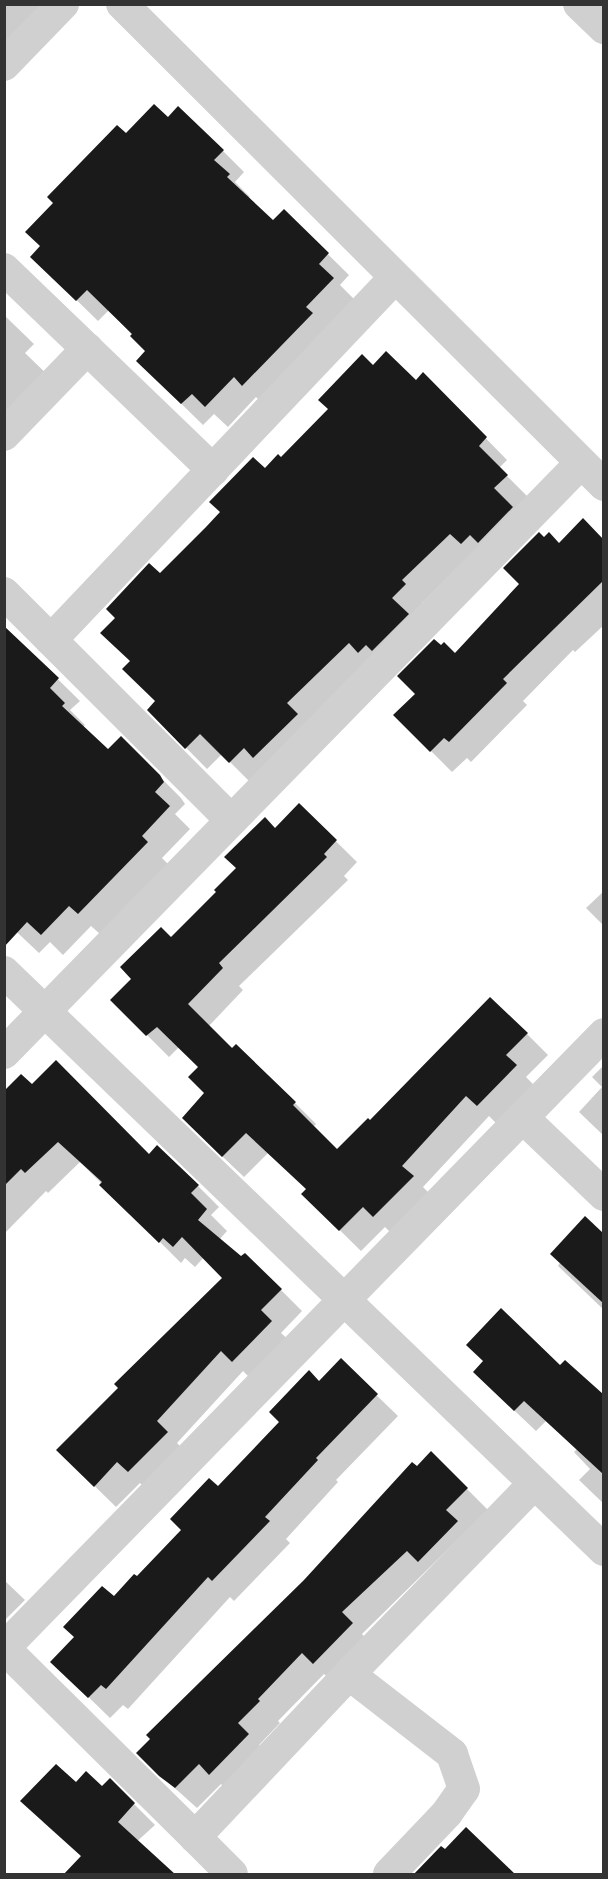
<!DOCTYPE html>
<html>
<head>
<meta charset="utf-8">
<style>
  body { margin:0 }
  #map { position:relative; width:608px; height:1879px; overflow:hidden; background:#fff; font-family:"Space Grotesk",sans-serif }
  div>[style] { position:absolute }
  .shadow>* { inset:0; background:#0003 }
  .building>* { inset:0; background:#1a1a1a }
  .minor>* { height:32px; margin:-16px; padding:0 16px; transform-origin:16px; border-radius:16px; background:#d0d0d0 }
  span { translate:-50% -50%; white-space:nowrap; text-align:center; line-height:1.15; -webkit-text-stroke:6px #fff; paint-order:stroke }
  .frame { position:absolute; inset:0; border:6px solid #333; pointer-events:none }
</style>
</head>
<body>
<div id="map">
  <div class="shadow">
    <i style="clip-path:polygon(4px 4px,52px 4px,4px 70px)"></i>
    <i style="clip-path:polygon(168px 119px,223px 151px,244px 172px,235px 182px,250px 197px,248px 199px,273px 223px,284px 211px,349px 275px,340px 285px,355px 300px,265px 406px,256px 397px,228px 427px,214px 414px,203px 425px,159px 382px,147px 351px,109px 310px,98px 321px,54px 278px,126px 135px)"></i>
    <i style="clip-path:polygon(4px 315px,34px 344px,25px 353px,54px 381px,4px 444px)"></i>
    <i style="clip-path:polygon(373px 367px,416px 382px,423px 374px,507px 460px,499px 468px,528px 497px,422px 603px,426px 606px,251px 783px,222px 754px,207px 769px,149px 710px,157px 702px,131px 661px,161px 576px,265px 470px,281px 459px)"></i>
    <i style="clip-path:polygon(583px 521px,604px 541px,604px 625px,575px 652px,573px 650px,523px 701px,527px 705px,471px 762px,467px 758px,452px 772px,395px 715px)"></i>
    <i style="clip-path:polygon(14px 636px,80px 701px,70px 710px,85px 725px,83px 727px,108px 751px,121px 738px,181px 798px,185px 804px,175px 814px,190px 829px,162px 858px,168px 864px,100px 934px,91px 926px,63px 955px,50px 942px,39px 953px,4px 920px)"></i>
    <i style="clip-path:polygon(299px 805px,357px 862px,344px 876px,348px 880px,239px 986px,243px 990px,208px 1027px,295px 1103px,316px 1124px,313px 1127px,337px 1151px,370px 1122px,527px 1034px,548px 1055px,526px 1077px,537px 1088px,499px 1126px,489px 1116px,423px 1187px,434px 1198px,395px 1237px,385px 1227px,361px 1251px,303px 1194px,308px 1190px,268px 1153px,244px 1177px,205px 1140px,206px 1093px,199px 1067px,179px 1047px,169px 1057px,112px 1000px)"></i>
    <i style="clip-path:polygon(604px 891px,604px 926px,586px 908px)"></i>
    <i style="clip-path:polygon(604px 1065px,604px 1136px,579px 1112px,602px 1087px,592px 1077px)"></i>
    <i style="clip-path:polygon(32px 1086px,198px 1186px,219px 1207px,211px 1215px,227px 1231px,219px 1240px,281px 1290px,302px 1311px,281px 1333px,292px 1343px,254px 1382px,243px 1371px,177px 1443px,188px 1454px,150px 1493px,140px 1483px,116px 1507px,58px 1450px,224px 1278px,204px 1257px,195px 1267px,185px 1258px,181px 1263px,80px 1162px,48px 1193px,46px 1191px,4px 1234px,4px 1093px)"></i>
    <i style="clip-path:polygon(585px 1218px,604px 1235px,604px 1310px,558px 1266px)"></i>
    <i style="clip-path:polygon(501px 1310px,604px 1407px,604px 1504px,579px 1480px,590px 1469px,574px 1452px,577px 1449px,546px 1421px,536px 1431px,496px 1393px,485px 1361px)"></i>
    <i style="clip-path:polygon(341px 1361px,398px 1416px,336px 1480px,338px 1482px,286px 1539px,290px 1543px,234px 1601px,230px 1597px,128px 1709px,123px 1705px,110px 1718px,74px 1683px,114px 1598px,137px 1578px)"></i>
    <i style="clip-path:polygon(467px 1489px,488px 1510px,362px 1634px,373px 1646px,335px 1684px,324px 1674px,278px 1721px,280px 1723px,259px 1745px,269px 1756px,231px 1795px,221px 1784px,197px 1808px,159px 1774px)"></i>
    <i style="clip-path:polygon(4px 1580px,25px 1600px,4px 1621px)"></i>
    <i style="clip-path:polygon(110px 1780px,155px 1825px,101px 1874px,43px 1822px,76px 1784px,102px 1788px)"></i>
  </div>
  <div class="building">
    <i style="clip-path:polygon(154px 104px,168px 117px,178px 106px,224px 150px,214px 160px,230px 174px,227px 177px,273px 220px,284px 209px,329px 253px,319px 264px,334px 278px,306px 307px,313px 313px,242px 386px,234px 377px,205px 407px,192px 394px,181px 404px,136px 361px,145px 351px,130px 336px,132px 334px,87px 290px,76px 301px,30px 257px,40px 246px,25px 232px,53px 203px,47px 197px,117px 125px,126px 133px)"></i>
    <i style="clip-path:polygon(386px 351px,416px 380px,423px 372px,487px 437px,479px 446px,508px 475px,494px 488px,513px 507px,478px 543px,470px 535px,461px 544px,450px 534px,402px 580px,406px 584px,392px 598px,409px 614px,372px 651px,366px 645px,358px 653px,349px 643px,287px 703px,298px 714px,253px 758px,244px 748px,229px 763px,200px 734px,185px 749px,147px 710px,155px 701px,122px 669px,130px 661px,100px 633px,115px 618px,106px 609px,149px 563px,160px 573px,206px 527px,220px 512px,209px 502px,253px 457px,265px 468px,278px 454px,281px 457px,328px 409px,318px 400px,362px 354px,373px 365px)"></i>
    <i style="clip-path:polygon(583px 518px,603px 539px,603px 581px,503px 679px,507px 683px,449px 742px,444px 738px,430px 752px,393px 715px,415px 694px,397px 676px,434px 639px,441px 645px,444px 642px,455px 653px,519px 584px,503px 568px,539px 532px,544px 537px,549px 532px,559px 543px)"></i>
    <i style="clip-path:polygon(4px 626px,59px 678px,50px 688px,65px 703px,62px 706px,108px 749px,121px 736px,160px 775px,164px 782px,155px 792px,170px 806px,142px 836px,148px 842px,78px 914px,69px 906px,41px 935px,27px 922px,4px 947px)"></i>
    <i style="clip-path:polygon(299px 803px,337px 840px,324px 854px,327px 857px,219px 963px,223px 968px,188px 1004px,232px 1048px,236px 1044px,296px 1102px,293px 1105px,337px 1149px,368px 1118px,370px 1120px,490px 997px,528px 1033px,506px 1055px,517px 1065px,477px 1106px,466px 1096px,402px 1166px,414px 1176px,373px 1217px,363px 1207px,339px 1231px,301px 1194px,306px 1189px,246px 1133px,222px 1157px,182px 1118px,204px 1093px,188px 1077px,198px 1067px,157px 1027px,146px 1036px,110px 1000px,131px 979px,120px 967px,161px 927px,171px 937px,216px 892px,214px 890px,236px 868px,224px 857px,265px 817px,275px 828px)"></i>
    <i style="clip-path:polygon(56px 1060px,149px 1154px,157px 1145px,199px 1185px,191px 1193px,207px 1209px,198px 1220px,241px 1256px,245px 1253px,282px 1289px,261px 1310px,272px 1321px,232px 1362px,221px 1351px,157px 1421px,168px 1432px,128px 1472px,117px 1462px,94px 1487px,56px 1450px,118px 1388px,114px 1384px,222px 1278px,182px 1237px,173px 1247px,163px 1238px,159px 1243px,99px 1185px,102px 1182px,58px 1142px,25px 1173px,21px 1169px,4px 1186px,4px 1091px,21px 1074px,32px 1084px)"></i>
    <i style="clip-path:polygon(585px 1216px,603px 1233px,603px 1303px,550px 1254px)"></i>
    <i style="clip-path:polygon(501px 1308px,560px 1365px,565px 1360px,603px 1394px,603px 1474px,524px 1401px,514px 1411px,473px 1372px,483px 1361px,466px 1345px)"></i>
    <i style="clip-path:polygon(341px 1358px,378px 1394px,316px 1458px,318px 1460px,265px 1517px,270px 1521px,212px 1581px,208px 1577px,106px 1689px,101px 1685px,88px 1698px,50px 1662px,74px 1637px,63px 1627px,102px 1586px,114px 1596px,134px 1574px,137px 1576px,181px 1530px,170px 1519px,209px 1478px,218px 1486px,279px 1422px,269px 1412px,309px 1370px,319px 1381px)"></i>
    <i style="clip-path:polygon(431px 1451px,468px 1488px,446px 1510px,458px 1521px,418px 1562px,407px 1551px,342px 1612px,353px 1623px,313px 1664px,302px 1653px,258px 1699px,260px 1701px,238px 1723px,249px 1734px,209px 1775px,199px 1764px,175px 1788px,159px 1776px,136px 1753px,150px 1739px,146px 1735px,304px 1580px,412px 1462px,417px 1466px)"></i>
    <i style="clip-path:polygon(56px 1764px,76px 1782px,86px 1771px,102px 1786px,110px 1778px,135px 1803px,118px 1822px,176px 1875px,63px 1875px,81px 1856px,20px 1801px)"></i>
    <i style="clip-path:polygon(466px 1827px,516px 1875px,413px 1875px,441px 1846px,445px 1849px)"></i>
  </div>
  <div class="minor">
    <i style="left:122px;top:4px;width:681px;rotate:44.94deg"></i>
    <i style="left:579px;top:4px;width:35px;rotate:44deg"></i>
    <i style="left:4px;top:65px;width:85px;rotate:-46deg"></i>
    <i style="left:4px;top:269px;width:290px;rotate:43.9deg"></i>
    <i style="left:4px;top:435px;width:120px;rotate:-46deg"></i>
    <i style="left:4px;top:593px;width:66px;rotate:45deg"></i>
    <i style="left:231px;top:820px;width:255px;rotate:-135deg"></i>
    <i style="left:51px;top:640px;width:499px;rotate:-46.5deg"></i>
    <i style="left:4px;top:972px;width:833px;rotate:43.93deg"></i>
    <i style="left:4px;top:1053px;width:825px;rotate:-45.64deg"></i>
    <i style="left:522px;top:1117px;width:113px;rotate:43.6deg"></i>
    <i style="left:4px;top:1648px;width:858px;rotate:-45.66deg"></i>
    <i style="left:4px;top:1648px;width:269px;rotate:44.7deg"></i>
    <i style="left:195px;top:1837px;width:224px;rotate:-46.6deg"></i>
    <i style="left:195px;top:1837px;width:52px;rotate:45deg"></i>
    <i style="left:389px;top:1874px;width:84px;rotate:-46.4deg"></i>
    <i style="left:447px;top:1813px;width:29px;rotate:-55deg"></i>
    <i style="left:464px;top:1789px;width:37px;rotate:-109deg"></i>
    <i style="left:452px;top:1754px;width:130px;rotate:-142.2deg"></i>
    <i style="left:349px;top:1674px;width:265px;rotate:-45.8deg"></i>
  </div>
  <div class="frame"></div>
</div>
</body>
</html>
